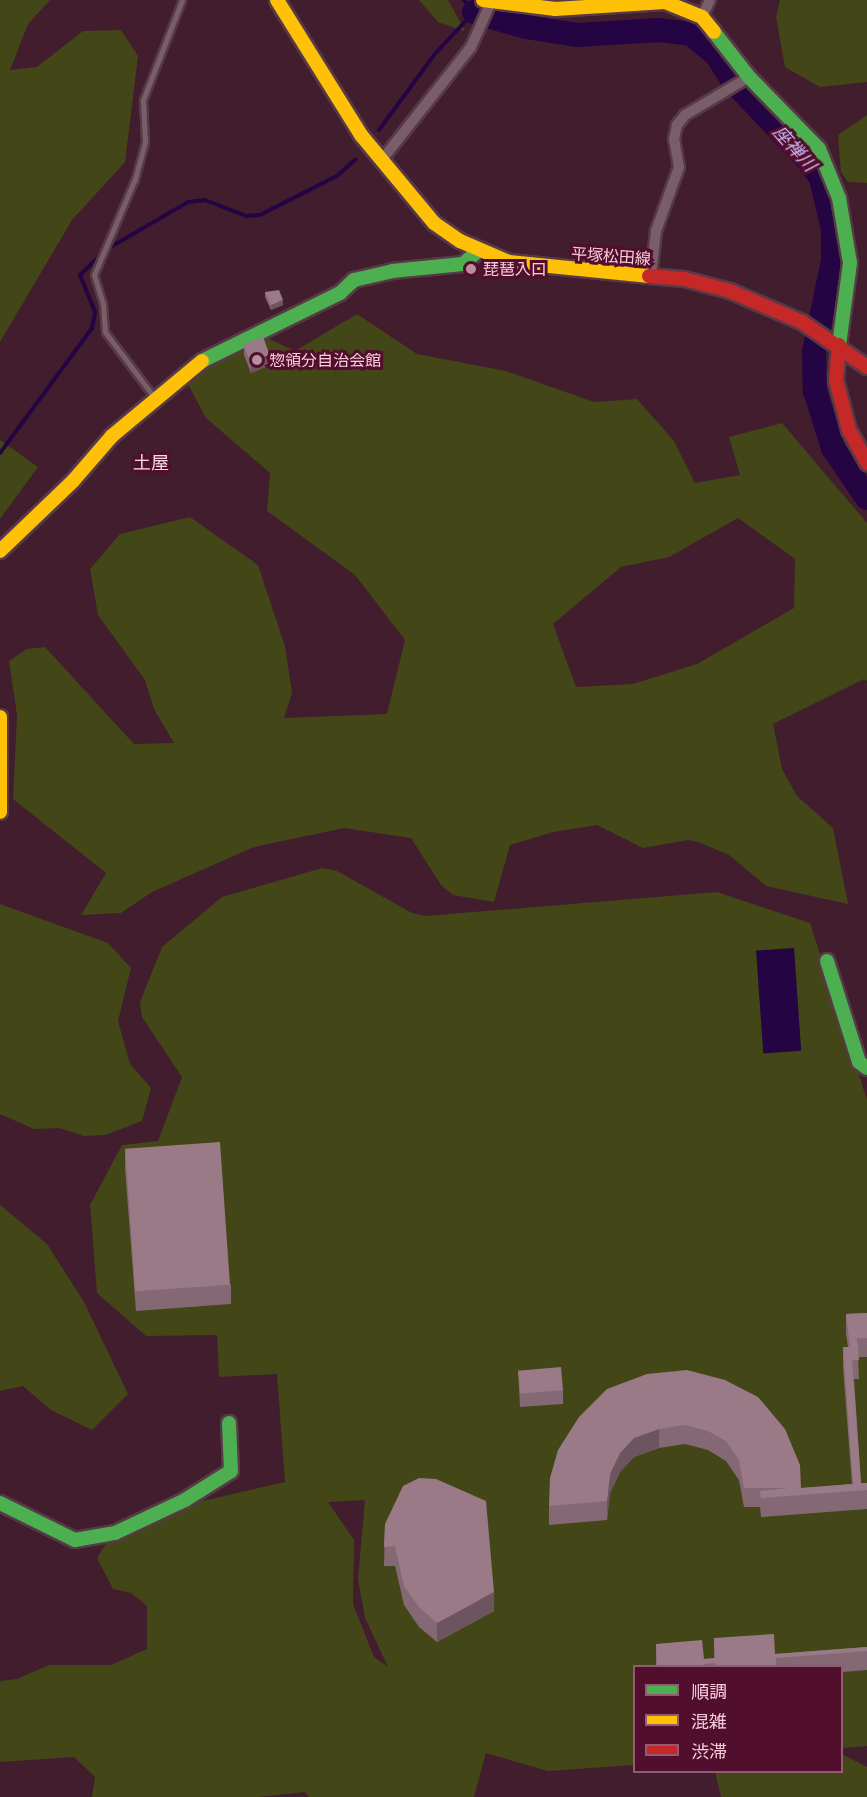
<!DOCTYPE html>
<html>
<head>
<meta charset="utf-8">
<style>
  body { margin:0 }
  #map { position:relative; width:867px; height:1797px; overflow:hidden; background:#421d2e; font-family:"PT Serif","Noto Sans JP",serif }
  div>[style] { position:absolute }
  .green>* { inset:0; background:#434616 }
  .water>* { inset:0; background:#240442; transform-origin:0 0 }
  .stream>* { height:4px; margin:-2px; padding:0 2px; transform-origin:2px; border-radius:2px; background:#240442 }
  .river>* { height:24px; margin:-12px; padding:0 12px; transform-origin:12px; border-radius:12px; background:#240442 }
  .roads { filter:drop-shadow(2px 0 #573a46) drop-shadow(-2px 0 #573a46) drop-shadow(0 2px #573a46) drop-shadow(0 -2px #573a46) }
  .lane>* { height:5px; margin:-2.5px; padding:0 2.5px; transform-origin:2.5px; border-radius:2.5px; background:#795d68 }
  .street>* { height:10px; margin:-5px; padding:0 5px; transform-origin:5px; border-radius:5px; background:#795d68 }
  .fast>* { height:14px; margin:-7px; padding:0 7px; transform-origin:7px; border-radius:7px; background:#4caf50 }
  .slow>* { height:14px; margin:-7px; padding:0 7px; transform-origin:7px; border-radius:7px; background:#ffc107 }
  .jam>* { height:14px; margin:-7px; padding:0 7px; transform-origin:7px; border-radius:7px; background:#c62828 }
  .wall>* { inset:0; background:#846974 }
  .shaded-wall>* { inset:0; background:#6c555e }
  .building>* { inset:0; background:#9a7a87; transform-origin:0 0 }
  .dots>* { width:16px; height:16px; translate:-50% -50%; box-sizing:border-box; border:3px solid #510e2d; border-radius:50% }
  span { translate:-50% -50%; white-space:nowrap; text-align:center; line-height:1.15; -webkit-text-stroke:6px #510e2d; paint-order:stroke }
  .street-label { font-size:16px; color:#f8cddb }
  .poi-label { font-size:16px; color:#f8cddb }
  .left { translate:0 -50%; text-align:left }
  .water-label { font-size:18px; color:#d3c2fe; font-style:italic }
  .neighbourhood-label { font-size:18px; color:#fad8e3 }
  .legend { position:absolute; left:633px; top:1665px; width:210px; height:108px; box-sizing:border-box; background:#510e2d; border:2px solid #945a73; margin:0; padding:8px 10px; list-style:none; font-size:18px; color:#f8cddb }
  .legend li { display:flex; align-items:center; gap:12px; height:30px }
  .legend b { width:30px; border:2px solid #945a73 }
</style>
</head>
<body>
<div id="map">
  <div class="green">
    <i style="clip-path:polygon(0 0,50px 0,28px 24px,10px 70px,37px 67px,83px 31px,121px 30px,138px 56px,125px 162px,72px 220px,0 342px)"></i>
    <i style="clip-path:polygon(419px 0,448px 0,465px 31px,438px 22px)"></i>
    <i style="clip-path:polygon(780px 0,867px 0,867px 82px,820px 87px,785px 67px,776px 17px)"></i>
    <i style="clip-path:polygon(867px 115px,867px 183px,848px 182px,841px 172px,838px 135px)"></i>
    <i style="clip-path:polygon(evenodd,357px 314px,417px 354px,506px 371px,594px 402px,637px 399px,674px 441px,695px 483px,740px 475px,729px 437px,782px 423px,867px 523px,867px 681px,864px 679px,773px 724px,782px 769px,797px 796px,833px 828px,848px 904px,766px 886px,729px 855px,698px 842px,688px 840px,643px 848px,597px 825px,553px 832px,510px 845px,494px 902px,453px 895px,441px 885px,411px 838px,344px 828px,254px 847px,152px 892px,121px 913px,81px 915px,106px 873px,13px 799px,17px 715px,9px 661px,27px 649px,45px 647px,134px 744px,174px 743px,154px 709px,145px 680px,98px 615px,90px 569px,120px 534px,190px 517px,258px 565px,285px 646px,292px 693px,284px 718px,387px 714px,405px 640px,355px 575px,267px 511px,270px 473px,206px 418px,183px 375px,267px 338px,295px 351px,357px 314px,738px 518px,795px 559px,794px 608px,697px 664px,633px 684px,576px 687px,553px 624px,621px 567px,669px 557px,738px 518px)"></i>
    <i style="clip-path:polygon(0 440px,38px 467px,0 519px)"></i>
    <i style="clip-path:polygon(evenodd,322px 868px,337px 871px,412px 913px,425px 916px,717px 892px,810px 923px,867px 1100px,867px 1746px,842px 1748px,842px 1666px,634px 1666px,634px 1765px,548px 1771px,486px 1753px,474px 1797px,309px 1797px,305px 1792px,258px 1797px,92px 1797px,95px 1777px,74px 1757px,0 1762px,0 1681px,17px 1679px,49px 1665px,111px 1665px,147px 1649px,147px 1606px,131px 1593px,113px 1589px,97px 1558px,110px 1537px,180px 1506px,285px 1482px,277px 1374px,219px 1377px,217px 1335px,146px 1336px,97px 1293px,90px 1205px,122px 1145px,158px 1141px,182px 1077px,142px 1017px,140px 1002px,162px 947px,222px 897px,322px 868px,365px 1500px,358px 1579px,365px 1618px,388px 1667px,374px 1657px,353px 1604px,354px 1540px,328px 1502px,365px 1500px)"></i>
    <i style="clip-path:polygon(0 904px,108px 943px,131px 968px,118px 1021px,130px 1064px,151px 1088px,142px 1121px,105px 1135px,84px 1136px,59px 1128px,34px 1129px,0 1114px)"></i>
    <i style="clip-path:polygon(0 1205px,47px 1244px,84px 1302px,128px 1394px,92px 1430px,51px 1410px,23px 1386px,0 1391px)"></i>
    <i style="clip-path:polygon(842px 1754px,867px 1767px,867px 1797px,721px 1797px,715px 1772px,842px 1772px)"></i>
  </div>
  <div class="water">
    <i style="left:794px;top:948px;width:103px;height:38px;rotate:86deg"></i>
  </div>
  <div class="stream">
    <i style="left:379px;top:130px;width:93px;rotate:-53.7deg"></i>
    <i style="left:434px;top:55px;width:59px;rotate:-47.1deg"></i>
    <i style="left:474px;top:12px;width:16px;rotate:-130deg"></i>
    <i style="left:107px;top:249px;width:94px;rotate:-30.1deg"></i>
    <i style="left:188px;top:202px;width:17px;rotate:-7deg"></i>
    <i style="left:205px;top:200px;width:44px;rotate:21.3deg"></i>
    <i style="left:246px;top:216px;width:14px;rotate:-4deg"></i>
    <i style="left:260px;top:215px;width:86px;rotate:-26.9deg"></i>
    <i style="left:337px;top:176px;width:25px;rotate:-42deg"></i>
    <i style="left:0;top:453px;width:155px;rotate:-53.6deg"></i>
    <i style="left:92px;top:328px;width:16px;rotate:-79deg"></i>
    <i style="left:95px;top:312px;width:40px;rotate:-112deg"></i>
    <i style="left:80px;top:275px;width:30px;rotate:-44deg"></i>
  </div>
  <div class="river">
    <i style="left:474px;top:12px;width:54px;rotate:16.1deg"></i>
    <i style="left:526px;top:27px;width:53px;rotate:8.7deg"></i>
    <i style="left:578px;top:35px;width:81px;rotate:-3.5deg"></i>
    <i style="left:659px;top:30px;width:32px;rotate:7deg"></i>
    <i style="left:691px;top:34px;width:32px;rotate:39deg"></i>
    <i style="left:716px;top:54px;width:31px;rotate:58deg"></i>
    <i style="left:732px;top:80px;width:112px;rotate:46.5deg"></i>
    <i style="left:809px;top:161px;width:21px;rotate:55deg"></i>
    <i style="left:821px;top:178px;width:52px;rotate:76.8deg"></i>
    <i style="left:833px;top:229px;width:32px;rotate:90deg"></i>
    <i style="left:833px;top:261px;width:93px;rotate:101.8deg"></i>
    <i style="left:814px;top:352px;width:39px;rotate:89deg"></i>
    <i style="left:815px;top:391px;width:60px;rotate:72.5deg"></i>
    <i style="left:833px;top:448px;width:60px;rotate:55.8deg"></i>
  </div>
  <div class="roads">
    <div class="lane">
      <i style="left:154px;top:397px;width:81px;rotate:-127deg"></i>
      <i style="left:105px;top:332px;width:28px;rotate:-94deg"></i>
      <i style="left:103px;top:304px;width:30px;rotate:-107deg"></i>
      <i style="left:94px;top:275px;width:104px;rotate:-66.9deg"></i>
      <i style="left:135px;top:179px;width:38px;rotate:-75deg"></i>
      <i style="left:145px;top:142px;width:42px;rotate:-92.7deg"></i>
      <i style="left:143px;top:100px;width:107px;rotate:-68.7deg"></i>
    </div>
    <div class="street">
      <i style="left:702px;top:17px;width:19px;rotate:-65deg"></i>
      <i style="left:381px;top:161px;width:145px;rotate:-51.7deg"></i>
      <i style="left:471px;top:47px;width:49px;rotate:-66deg"></i>
      <i style="left:651px;top:275px;width:44px;rotate:-83.5deg"></i>
      <i style="left:656px;top:231px;width:68px;rotate:-70.2deg"></i>
      <i style="left:679px;top:167px;width:28px;rotate:-100deg"></i>
      <i style="left:674px;top:139px;width:14px;rotate:-78deg"></i>
      <i style="left:677px;top:125px;width:13px;rotate:-51deg"></i>
      <i style="left:685px;top:115px;width:74px;rotate:-30.7deg"></i>
    </div>
    <div class="fast">
      <i style="left:714px;top:32px;width:57px;rotate:52.1deg"></i>
      <i style="left:749px;top:77px;width:100px;rotate:45.8deg"></i>
      <i style="left:819px;top:149px;width:53px;rotate:67.8deg"></i>
      <i style="left:839px;top:198px;width:66px;rotate:80.4deg"></i>
      <i style="left:850px;top:263px;width:83px;rotate:97.6deg"></i>
      <i style="left:202px;top:361px;width:154px;rotate:-26.2deg"></i>
      <i style="left:340px;top:293px;width:19px;rotate:-43deg"></i>
      <i style="left:354px;top:280px;width:39px;rotate:-13deg"></i>
      <i style="left:392px;top:271px;width:71px;rotate:-5.6deg"></i>
      <i style="left:463px;top:264px;width:20px;rotate:-41deg"></i>
      <i style="left:827px;top:961px;width:106px;rotate:72.4deg"></i>
      <i style="left:859px;top:1062px;width:10px;rotate:37deg"></i>
      <i style="left:0;top:1503px;width:84px;rotate:26.3deg"></i>
      <i style="left:75px;top:1540px;width:41px;rotate:-9.9deg"></i>
      <i style="left:115px;top:1533px;width:77px;rotate:-25.2deg"></i>
      <i style="left:185px;top:1500px;width:54px;rotate:-32.2deg"></i>
      <i style="left:231px;top:1471px;width:48px;rotate:-92.4deg"></i>
    </div>
    <div class="slow">
      <i style="left:277px;top:0;width:159px;rotate:58.1deg"></i>
      <i style="left:361px;top:135px;width:114px;rotate:50.3deg"></i>
      <i style="left:434px;top:223px;width:32px;rotate:35deg"></i>
      <i style="left:460px;top:241px;width:53px;rotate:23.2deg"></i>
      <i style="left:509px;top:262px;width:141px;rotate:5.7deg"></i>
      <i style="left:483px;top:0;width:73px;rotate:7.1deg"></i>
      <i style="left:555px;top:9px;width:110px;rotate:-3.6deg"></i>
      <i style="left:665px;top:2px;width:40px;rotate:22deg"></i>
      <i style="left:702px;top:17px;width:19px;rotate:51deg"></i>
      <i style="left:0;top:551px;width:101px;rotate:-43.8deg"></i>
      <i style="left:73px;top:481px;width:60px;rotate:-49.1deg"></i>
      <i style="left:112px;top:436px;width:117px;rotate:-39.8deg"></i>
      <i style="left:0;top:717px;width:95px;rotate:90deg"></i>
    </div>
    <div class="jam">
      <i style="left:649px;top:276px;width:35px;rotate:5deg"></i>
      <i style="left:684px;top:279px;width:48px;rotate:14.6deg"></i>
      <i style="left:730px;top:291px;width:78px;rotate:23.3deg"></i>
      <i style="left:802px;top:322px;width:79px;rotate:34.7deg"></i>
      <i style="left:839px;top:345px;width:35px;rotate:95deg"></i>
      <i style="left:836px;top:380px;width:52px;rotate:75.4deg"></i>
      <i style="left:849px;top:430px;width:38px;rotate:61deg"></i>
    </div>
  </div>
  <div class="wall">
    <i style="clip-path:polygon(265px 292px,283px 305px,271px 310px,265px 297px)"></i>
    <i style="clip-path:polygon(244px 345px,270px 365px,251px 373px,244px 355px)"></i>
    <i style="clip-path:polygon(125px 1149px,231px 1285px,231px 1304px,136px 1311px,125px 1168px)"></i>
    <i style="clip-path:polygon(867px 1313px,867px 1357px,858px 1357px,859px 1379px,854px 1379px,861px 1483px,867px 1483px,867px 1509px,761px 1517px,760px 1507px,744px 1507px,739px 1480px,726px 1461px,708px 1450px,685px 1444px,659px 1448px,634px 1457px,620px 1472px,610px 1493px,607px 1520px,549px 1525px,549px 1506px,647px 1374px,801px 1488px,852px 1484px,843px 1367px,843px 1347px,848px 1347px,846px 1334px,846px 1314px)"></i>
    <i style="clip-path:polygon(518px 1370px,563px 1390px,563px 1404px,520px 1407px)"></i>
    <i style="clip-path:polygon(385px 1524px,494px 1611px,437px 1642px,419px 1627px,404px 1605px,395px 1566px,384px 1566px)"></i>
    <i style="clip-path:polygon(714px 1638px,775px 1654px,867px 1647px,867px 1670px,842px 1672px,842px 1666px,656px 1666px,656px 1644px,704px 1659px,714px 1658px)"></i>
  </div>
  <div class="shaded-wall">
    <i style="clip-path:polygon(283px 300px,283px 305px,271px 310px,271px 305px)"></i>
    <i style="clip-path:polygon(270px 355px,270px 365px,251px 373px,251px 363px)"></i>
    <i style="clip-path:polygon(659px 1429px,659px 1448px,634px 1457px,620px 1472px,610px 1493px,607px 1520px,607px 1501px,610px 1474px,620px 1453px,634px 1438px)"></i>
    <i style="clip-path:polygon(494px 1592px,494px 1611px,437px 1642px,437px 1623px)"></i>
  </div>
  <div class="building">
    <i style="clip-path:polygon(279px 290px,283px 300px,271px 305px,265px 292px)"></i>
    <i style="left:263px;top:337px;width:19px;height:21px;rotate:69deg"></i>
    <i style="left:220px;top:1142px;width:143px;height:95px;rotate:86deg"></i>
    <i style="clip-path:polygon(867px 1313px,867px 1338px,857px 1338px,859px 1360px,852px 1360px,861px 1483px,867px 1483px,867px 1490px,761px 1498px,760px 1491px,789px 1488px,744px 1488px,739px 1460px,726px 1441px,708px 1431px,685px 1425px,659px 1429px,634px 1438px,620px 1453px,610px 1474px,607px 1501px,549px 1506px,550px 1478px,558px 1450px,579px 1417px,607px 1389px,647px 1374px,687px 1370px,725px 1380px,758px 1397px,785px 1429px,800px 1465px,801px 1488px,853px 1484px,843px 1347px,850px 1347px,846px 1314px)"></i>
    <i style="left:561px;top:1367px;width:23px;height:43px;rotate:85deg"></i>
    <i style="clip-path:polygon(419px 1478px,436px 1479px,486px 1501px,494px 1592px,437px 1623px,419px 1607px,404px 1586px,395px 1546px,384px 1547px,385px 1524px,403px 1486px)"></i>
    <i style="clip-path:polygon(774px 1634px,775px 1654px,867px 1647px,867px 1651px,776px 1658px,776px 1666px,716px 1666px,715px 1663px,704px 1664px,704px 1666px,657px 1666px,656px 1644px,702px 1640px,704px 1659px,715px 1658px,714px 1638px)"></i>
  </div>
  <div class="dots">
    <i style="left:471px;top:269px;background:#b88f9e"></i>
    <i style="left:257px;top:360px;background:#b88f9e"></i>
  </div>
  <div class="street-label">
    <span style="left:611px;top:256px;rotate:4deg">平塚松田線</span>
  </div>
  <div class="poi-label">
    <span class="left" style="left:483px;top:269px">琵琶入口</span>
    <span class="left" style="left:269px;top:360px">惣領分自治会館</span>
  </div>
  <div class="water-label">
    <span style="left:795px;top:148px;rotate:48deg">座禅川</span>
  </div>
  <div class="neighbourhood-label">
    <span style="left:151px;top:462px">土屋</span>
  </div>
  <ul class="legend">
  <li><b style="height:8px;background:#4caf50"></b>順調</li>
  <li><b style="height:8px;background:#ffc107"></b>混雑</li>
  <li><b style="height:8px;background:#c62828"></b>渋滞</li>
  </ul>
</div>
</body>
</html>
